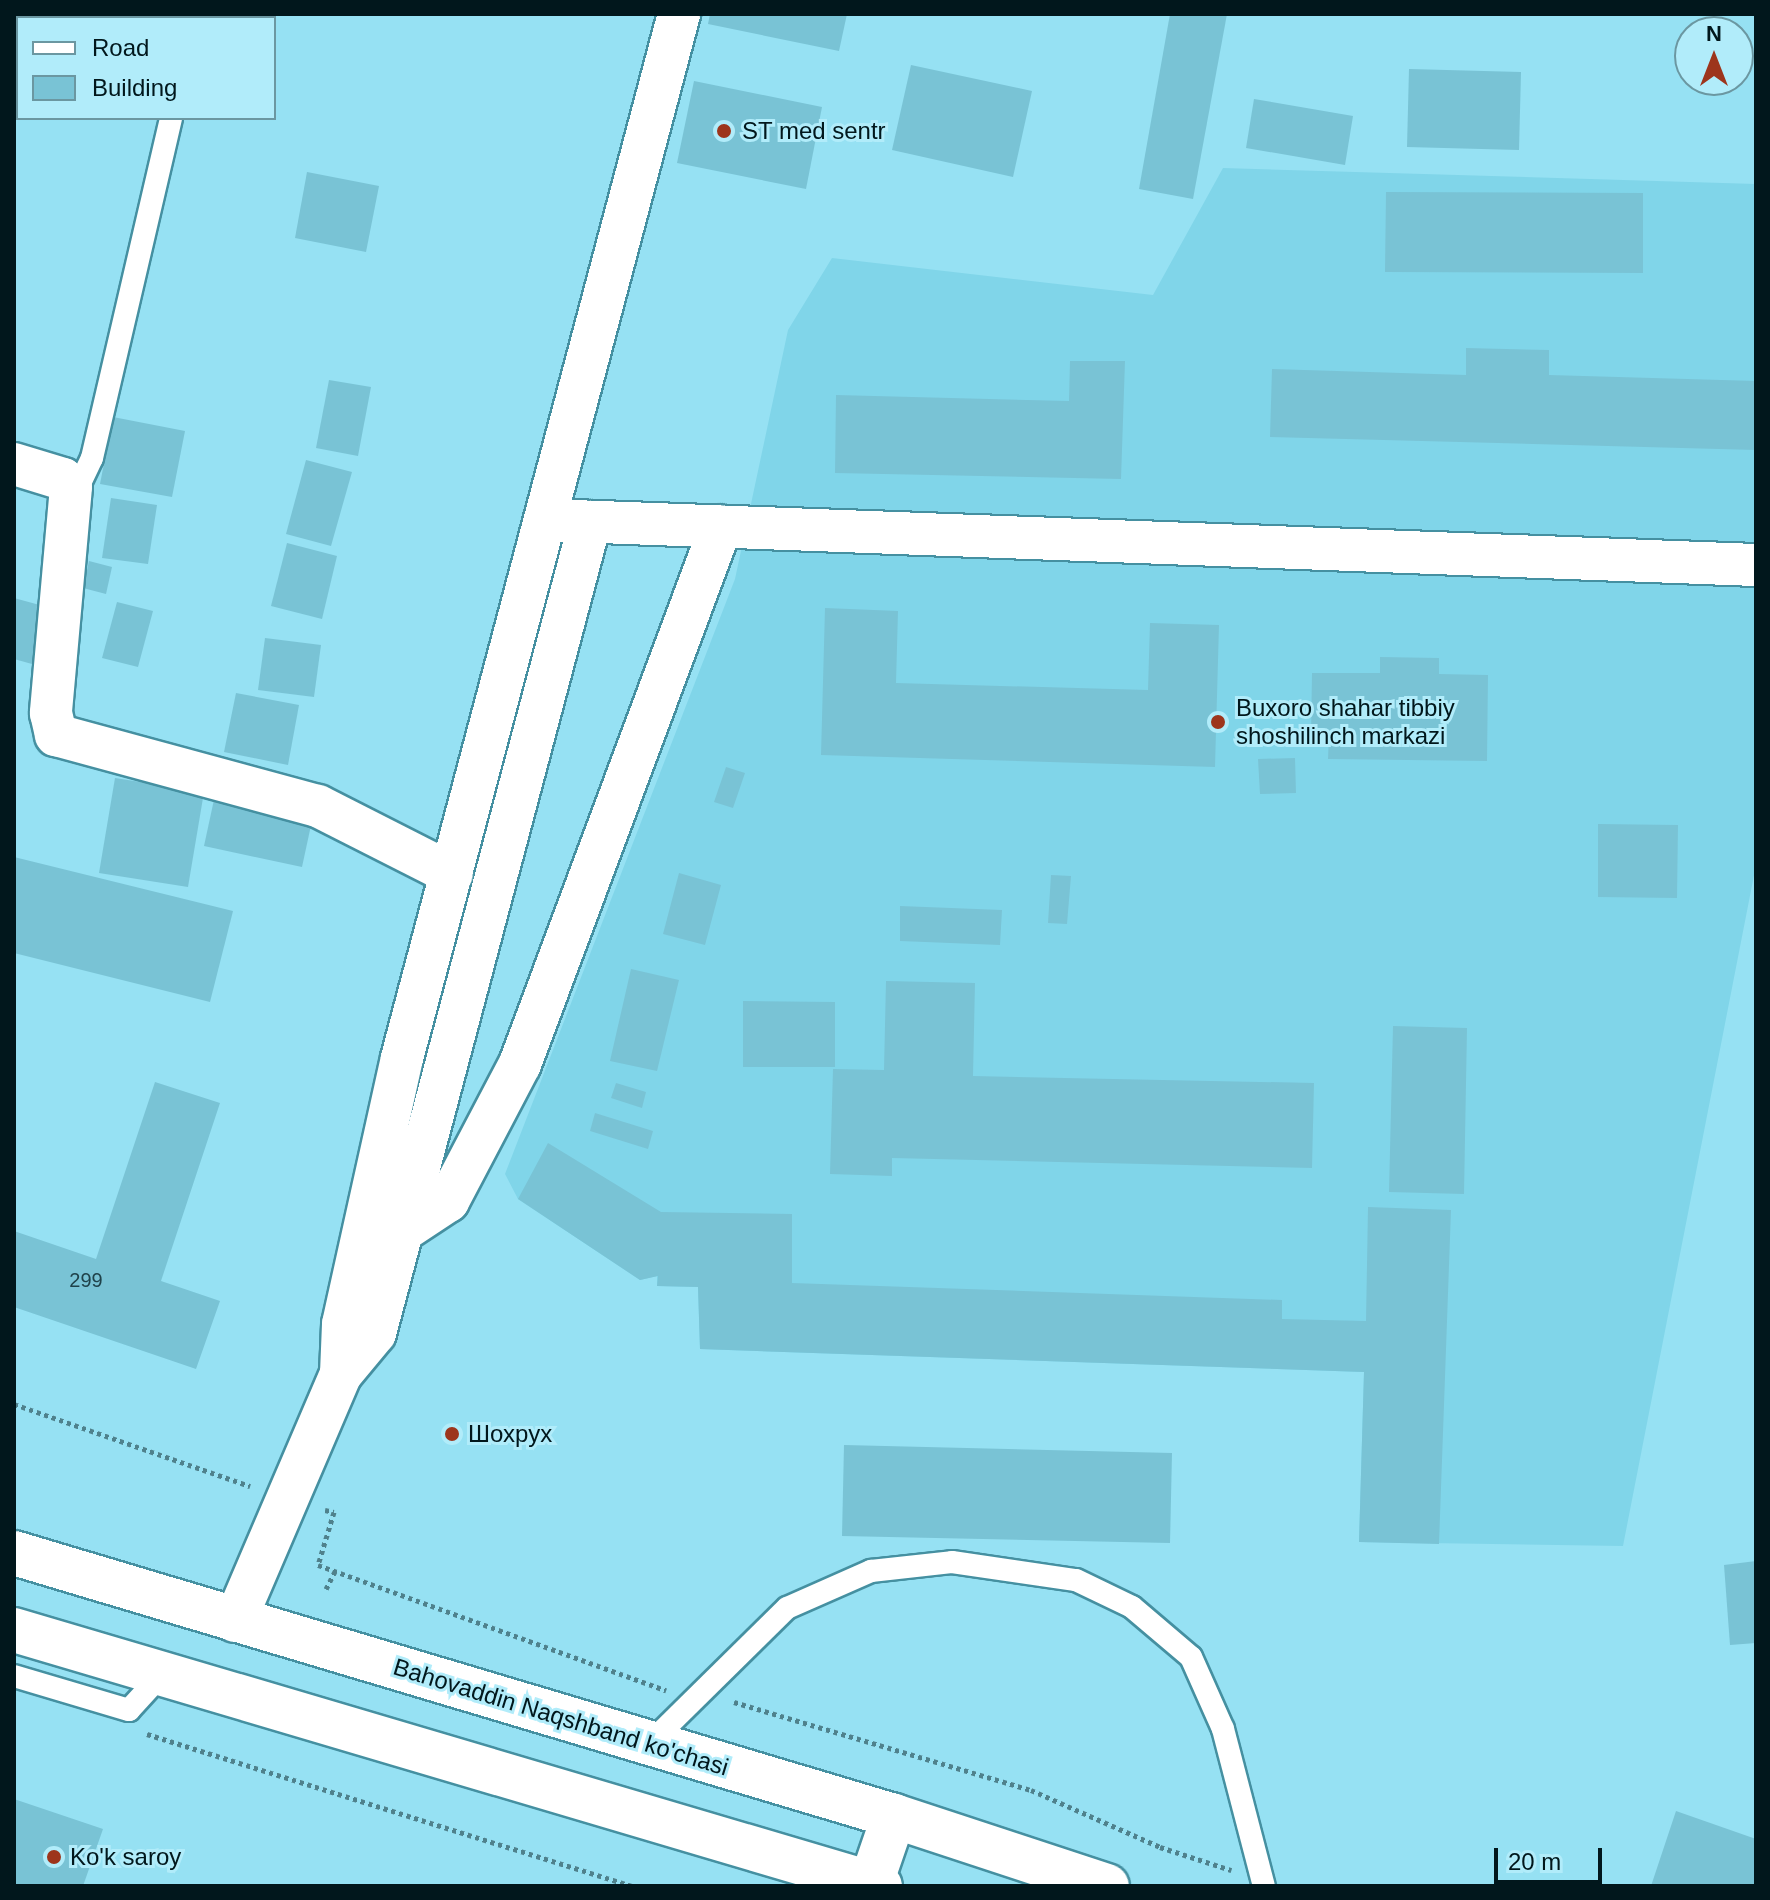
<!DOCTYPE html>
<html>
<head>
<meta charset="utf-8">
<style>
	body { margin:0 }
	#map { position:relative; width:1770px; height:1900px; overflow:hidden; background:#96e1f3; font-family:Helvetica,sans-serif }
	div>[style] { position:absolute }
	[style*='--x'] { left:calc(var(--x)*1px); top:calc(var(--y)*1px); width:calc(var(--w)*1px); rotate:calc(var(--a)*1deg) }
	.built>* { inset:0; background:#80d5e9 }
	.building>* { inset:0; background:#79c3d5 }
	.path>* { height:5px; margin-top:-2.5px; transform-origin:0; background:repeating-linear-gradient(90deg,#4f818c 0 4px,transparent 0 8px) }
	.roads { filter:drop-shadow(2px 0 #4590a1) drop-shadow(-2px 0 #4590a1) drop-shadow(0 2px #4590a1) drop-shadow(0 -2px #4590a1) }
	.lane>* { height:22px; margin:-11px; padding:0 11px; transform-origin:11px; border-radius:11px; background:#fff }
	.street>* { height:42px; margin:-21px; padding:0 21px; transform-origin:21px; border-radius:21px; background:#fff }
	.secondary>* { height:44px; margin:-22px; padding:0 22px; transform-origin:22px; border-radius:22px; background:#fff }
	.dots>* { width:22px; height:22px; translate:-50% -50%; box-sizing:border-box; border:4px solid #b1ecfa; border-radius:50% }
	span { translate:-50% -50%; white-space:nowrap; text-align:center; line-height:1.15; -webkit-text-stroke:6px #b1ecfa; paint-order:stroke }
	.number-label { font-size:20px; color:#1f424a }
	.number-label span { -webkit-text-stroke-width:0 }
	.poi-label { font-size:24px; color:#01171c }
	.left { translate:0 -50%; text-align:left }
	.street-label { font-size:24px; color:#01171c }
	.frame { position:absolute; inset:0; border:16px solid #01171c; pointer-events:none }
	.legend { position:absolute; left:16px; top:16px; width:260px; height:104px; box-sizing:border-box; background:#b1ecfa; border:2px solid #6b97a1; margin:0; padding:10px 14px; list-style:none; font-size:24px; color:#01171c }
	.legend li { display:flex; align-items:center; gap:16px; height:40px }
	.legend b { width:40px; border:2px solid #6b97a1 }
	.north { position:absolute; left:1674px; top:16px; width:80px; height:80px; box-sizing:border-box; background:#b1ecfa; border:2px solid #6b97a1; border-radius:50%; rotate:0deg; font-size:22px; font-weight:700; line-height:32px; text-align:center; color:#01171c }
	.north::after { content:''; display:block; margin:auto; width:28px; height:36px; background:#9d351c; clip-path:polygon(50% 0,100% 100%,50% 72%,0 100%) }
	.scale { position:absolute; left:1494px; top:1848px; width:108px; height:36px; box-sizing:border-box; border:4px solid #01171c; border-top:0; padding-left:10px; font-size:24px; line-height:28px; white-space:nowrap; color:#01171c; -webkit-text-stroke:6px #b1ecfa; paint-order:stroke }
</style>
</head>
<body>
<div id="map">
	<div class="built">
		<div style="clip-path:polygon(1223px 168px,1756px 184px,1756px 865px,1623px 1546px,1359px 1542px,1364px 1372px,700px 1349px,698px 1287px,657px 1286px,657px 1276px,640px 1280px,518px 1199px,505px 1174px,735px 579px,788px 330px,832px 258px,1153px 295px)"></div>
	</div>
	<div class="building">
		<div style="clip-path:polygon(710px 14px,847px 14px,839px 51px,708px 24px)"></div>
		<div style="clip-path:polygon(1170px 14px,1227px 14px,1193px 199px,1139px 189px)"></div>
		<div style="clip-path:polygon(911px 65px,1032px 91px,1013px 177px,892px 150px)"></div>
		<div style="clip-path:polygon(1409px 69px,1521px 72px,1519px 150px,1407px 147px)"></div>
		<div style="clip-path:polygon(694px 81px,822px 107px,806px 189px,677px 163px)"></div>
		<div style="clip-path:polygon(1254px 99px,1353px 116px,1345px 165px,1246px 148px)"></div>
		<div style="clip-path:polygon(307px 172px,379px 186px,366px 252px,295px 238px)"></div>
		<div style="clip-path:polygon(1386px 192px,1643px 193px,1643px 273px,1385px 272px)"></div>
		<div style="clip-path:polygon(1466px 348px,1549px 350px,1549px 375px,1756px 381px,1756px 450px,1270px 437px,1272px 369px,1466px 375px)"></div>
		<div style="clip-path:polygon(1070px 361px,1125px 361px,1121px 479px,835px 473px,836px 395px,1069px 401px)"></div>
		<div style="clip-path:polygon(329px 380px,371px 387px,358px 456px,316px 448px)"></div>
		<div style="clip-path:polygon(113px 417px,185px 431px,172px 497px,100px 484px)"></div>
		<div style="clip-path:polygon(306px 460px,352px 472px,331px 546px,286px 534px)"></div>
		<div style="clip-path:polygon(111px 498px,157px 505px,148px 564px,102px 558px)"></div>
		<div style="clip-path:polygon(287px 543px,337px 556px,322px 619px,271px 606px)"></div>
		<div style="clip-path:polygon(89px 561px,112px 567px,106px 594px,83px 588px)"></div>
		<div style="clip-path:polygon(14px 598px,47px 607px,32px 664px,14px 659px)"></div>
		<div style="clip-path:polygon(117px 602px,153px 611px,138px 667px,102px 658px)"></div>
		<div style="clip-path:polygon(825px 608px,898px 611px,896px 683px,1148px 690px,1150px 623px,1219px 625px,1215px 767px,821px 755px)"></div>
		<div style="clip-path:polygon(265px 638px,321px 645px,314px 697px,258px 690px)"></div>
		<div style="clip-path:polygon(1380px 657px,1439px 658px,1439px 674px,1488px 675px,1487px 761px,1328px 759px,1329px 735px,1311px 735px,1312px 673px,1380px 673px)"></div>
		<div style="clip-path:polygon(236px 693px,299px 705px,288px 765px,224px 752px)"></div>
		<div style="clip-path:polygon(1295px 758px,1296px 793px,1260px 794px,1258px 759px)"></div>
		<div style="clip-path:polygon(726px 767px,745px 773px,733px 808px,714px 802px)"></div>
		<div style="clip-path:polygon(115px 778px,204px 792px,188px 887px,99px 873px)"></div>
		<div style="clip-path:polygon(215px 795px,313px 816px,302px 867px,204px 846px)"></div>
		<div style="clip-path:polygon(1598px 824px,1678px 825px,1677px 898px,1598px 897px)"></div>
		<div style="clip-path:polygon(14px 857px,233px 911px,210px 1002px,14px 953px)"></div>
		<div style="clip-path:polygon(679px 873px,721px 885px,705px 945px,663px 934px)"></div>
		<div style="clip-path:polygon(1051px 875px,1071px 876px,1067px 924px,1048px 923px)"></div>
		<div style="clip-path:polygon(900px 906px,1002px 910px,1000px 945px,900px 941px)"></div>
		<div style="clip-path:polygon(631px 969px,679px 980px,657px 1071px,610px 1061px)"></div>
		<div style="clip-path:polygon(886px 981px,975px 983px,973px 1076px,1314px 1083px,1312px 1168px,892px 1158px,892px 1176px,830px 1174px,833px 1069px,884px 1070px)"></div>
		<div style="clip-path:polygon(743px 1001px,835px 1002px,835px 1067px,743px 1067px)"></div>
		<div style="clip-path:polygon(1393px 1026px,1467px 1028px,1464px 1194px,1389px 1192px)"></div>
		<div style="clip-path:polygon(155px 1082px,220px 1103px,161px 1281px,220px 1301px,196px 1369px,14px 1307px,14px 1231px,96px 1259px)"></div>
		<div style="clip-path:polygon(616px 1083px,646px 1092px,642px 1108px,611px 1098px)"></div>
		<div style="clip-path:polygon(595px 1113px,653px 1131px,648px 1149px,590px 1131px)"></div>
		<div style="clip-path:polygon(548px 1143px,661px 1212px,792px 1214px,792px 1283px,1282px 1300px,1282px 1319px,1366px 1321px,1368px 1207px,1451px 1210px,1439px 1544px,1359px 1542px,1364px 1372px,700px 1349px,698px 1287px,657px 1286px,658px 1276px,640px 1280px,518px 1199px)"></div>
		<div style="clip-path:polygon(844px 1445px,1172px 1453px,1170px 1543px,842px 1536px)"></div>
		<div style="clip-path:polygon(1756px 1561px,1756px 1643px,1730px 1645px,1724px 1565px)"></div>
		<div style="clip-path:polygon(14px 1799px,103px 1829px,83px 1886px,14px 1886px)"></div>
		<div style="clip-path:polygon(1676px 1811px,1756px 1839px,1756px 1886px,1651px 1886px)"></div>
	</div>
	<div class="path">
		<div style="--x:14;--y:1404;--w:250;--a:19.2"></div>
		<div style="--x:325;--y:1510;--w:9;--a:13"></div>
		<div style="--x:334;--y:1512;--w:55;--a:106.8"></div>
		<div style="--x:318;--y:1565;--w:370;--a:19.8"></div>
		<div style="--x:326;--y:1589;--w:20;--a:-63"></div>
		<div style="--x:734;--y:1702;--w:310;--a:16.5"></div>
		<div style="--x:1031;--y:1790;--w:141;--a:23.8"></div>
		<div style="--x:1160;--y:1847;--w:75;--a:17.9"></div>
		<div style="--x:147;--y:1734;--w:508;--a:17.4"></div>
	</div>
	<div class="roads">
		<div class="lane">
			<div style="--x:73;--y:498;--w:44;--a:-64.6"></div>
			<div style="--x:92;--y:458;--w:349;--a:-76.9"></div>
			<div style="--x:14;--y:1676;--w:120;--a:16.5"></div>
			<div style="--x:129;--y:1710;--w:49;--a:-47.5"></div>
			<div style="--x:650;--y:1743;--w:192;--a:-44.6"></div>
			<div style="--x:787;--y:1608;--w:92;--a:-23.8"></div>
			<div style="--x:871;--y:1571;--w:81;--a:-6.3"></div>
			<div style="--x:952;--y:1562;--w:125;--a:8.3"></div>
			<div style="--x:1076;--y:1580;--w:62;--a:25.7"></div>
			<div style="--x:1132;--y:1607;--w:77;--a:40.3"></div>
			<div style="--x:1191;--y:1657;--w:79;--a:66"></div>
			<div style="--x:1223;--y:1729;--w:162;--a:75.4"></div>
		</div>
		<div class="street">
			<div style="--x:14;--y:464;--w:51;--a:17"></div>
			<div style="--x:63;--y:479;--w:11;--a:45"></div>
			<div style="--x:71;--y:487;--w:227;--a:95.1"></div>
			<div style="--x:51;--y:713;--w:23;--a:77"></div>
			<div style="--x:56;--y:735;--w:271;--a:15.2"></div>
			<div style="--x:318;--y:806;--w:150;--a:26.9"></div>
			<div style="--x:546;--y:520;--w:1211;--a:2.13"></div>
			<div style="--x:404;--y:1230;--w:53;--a:-33.4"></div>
			<div style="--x:448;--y:1201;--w:155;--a:-62.3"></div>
			<div style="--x:520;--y:1064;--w:574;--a:-69.51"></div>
			<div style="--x:341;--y:1374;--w:50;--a:-87.7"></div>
			<div style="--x:343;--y:1324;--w:272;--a:-77.5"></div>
			<div style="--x:402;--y:1058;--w:1080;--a:-75.14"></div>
			<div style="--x:235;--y:1621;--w:269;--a:-66.8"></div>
			<div style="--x:341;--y:1374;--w:53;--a:-50.3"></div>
			<div style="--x:375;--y:1333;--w:839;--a:-75.15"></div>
		</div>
		<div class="secondary">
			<div style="--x:14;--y:1553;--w:918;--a:16.64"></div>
			<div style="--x:894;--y:1816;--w:224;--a:18.2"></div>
			<div style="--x:14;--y:1630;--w:903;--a:16.47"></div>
			<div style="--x:871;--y:1883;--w:71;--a:-71.1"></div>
		</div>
	</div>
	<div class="dots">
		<div style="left:724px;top:131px;background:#9d351c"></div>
		<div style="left:1218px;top:722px;background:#9d351c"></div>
		<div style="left:452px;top:1434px;background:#9d351c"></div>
		<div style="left:54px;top:1857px;background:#9d351c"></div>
	</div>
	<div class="number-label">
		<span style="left:86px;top:1280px">299</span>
	</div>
	<div class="poi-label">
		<span class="left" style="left:742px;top:131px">ST med sentr</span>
		<span class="left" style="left:1236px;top:722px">Buxoro shahar tibbiy<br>shoshilinch markazi</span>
		<span class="left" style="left:468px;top:1434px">Шохрух</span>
		<span class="left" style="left:70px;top:1857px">Ko'k saroy</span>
	</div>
	<div class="street-label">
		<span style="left:561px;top:1717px;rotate:17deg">Bahovaddin Naqshband ko'chasi</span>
	</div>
	<div class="frame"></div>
	<ul class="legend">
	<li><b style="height:10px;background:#fff"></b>Road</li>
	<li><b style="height:22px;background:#79c3d5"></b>Building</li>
	</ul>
	<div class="north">N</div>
	<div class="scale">20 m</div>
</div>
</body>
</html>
